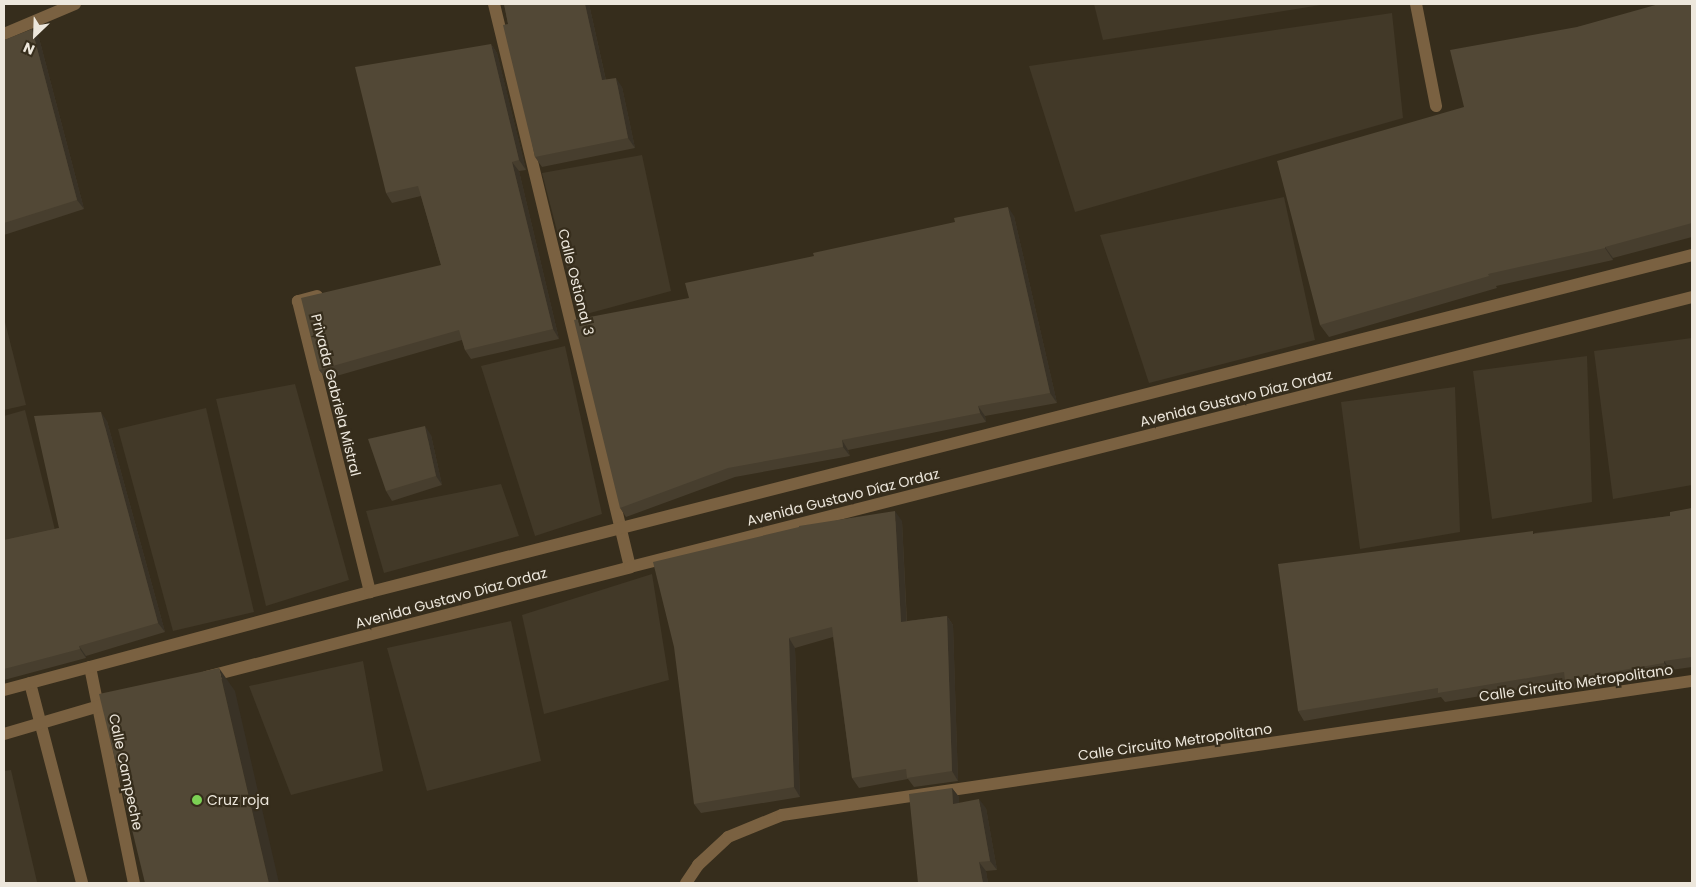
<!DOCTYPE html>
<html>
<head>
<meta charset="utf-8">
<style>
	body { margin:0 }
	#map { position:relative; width:1696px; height:887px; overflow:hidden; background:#362d1c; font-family:Poppins,sans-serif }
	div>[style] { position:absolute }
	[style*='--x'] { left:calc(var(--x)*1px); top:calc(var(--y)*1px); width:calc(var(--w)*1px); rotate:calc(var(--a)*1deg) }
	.commercial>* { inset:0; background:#423928 }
	.minor>* { height:12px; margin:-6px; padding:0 6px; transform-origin:6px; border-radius:6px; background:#7a6141 }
	.wall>* { inset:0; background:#473e2e }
	.shaded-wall>* { inset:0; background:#393226 }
	.building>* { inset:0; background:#524836 }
	.dots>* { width:14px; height:14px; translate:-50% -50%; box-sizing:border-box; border:2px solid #362d1c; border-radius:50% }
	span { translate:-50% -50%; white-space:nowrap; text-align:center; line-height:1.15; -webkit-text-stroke:4.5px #362d1c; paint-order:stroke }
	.street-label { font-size:14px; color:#ede7dc }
	.poi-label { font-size:14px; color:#ede7dc }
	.left { translate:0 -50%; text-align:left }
	.frame { position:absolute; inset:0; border:5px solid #ede7dc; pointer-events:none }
	.north { position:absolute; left:10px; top:10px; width:50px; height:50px; -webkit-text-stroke:4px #362d1c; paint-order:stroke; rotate:204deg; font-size:14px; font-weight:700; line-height:20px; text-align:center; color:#ede7dc }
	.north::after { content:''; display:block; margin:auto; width:18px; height:22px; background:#ede7dc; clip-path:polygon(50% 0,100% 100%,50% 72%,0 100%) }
</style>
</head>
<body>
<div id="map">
	<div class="commercial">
		<div style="clip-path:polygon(1094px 4px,1327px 4px,1103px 40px)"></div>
		<div style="clip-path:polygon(1392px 13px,1403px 118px,1075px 212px,1029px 66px)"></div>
		<div style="clip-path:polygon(642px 155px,671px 291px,579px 316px,542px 173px)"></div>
		<div style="clip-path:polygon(1284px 197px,1315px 340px,1149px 383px,1100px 235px)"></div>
		<div style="clip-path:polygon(4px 318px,26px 405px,4px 410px)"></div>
		<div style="clip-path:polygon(1692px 338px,1692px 485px,1613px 499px,1594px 351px)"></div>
		<div style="clip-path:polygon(565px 346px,602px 514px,535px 536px,481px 366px)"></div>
		<div style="clip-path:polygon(1587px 356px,1592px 502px,1492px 519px,1473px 371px)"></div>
		<div style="clip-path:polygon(295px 384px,349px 580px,266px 606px,216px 399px)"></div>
		<div style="clip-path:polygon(1455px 387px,1460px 532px,1360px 549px,1341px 402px)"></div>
		<div style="clip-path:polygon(206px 408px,254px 612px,173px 631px,118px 429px)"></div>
		<div style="clip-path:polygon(25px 410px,56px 534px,4px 545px,4px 416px)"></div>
		<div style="clip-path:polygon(501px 484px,519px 536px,384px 573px,366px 511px)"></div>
		<div style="clip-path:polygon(652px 574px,669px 680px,544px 714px,522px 615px)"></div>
		<div style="clip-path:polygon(511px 621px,541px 761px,427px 791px,387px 648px)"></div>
		<div style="clip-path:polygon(363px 661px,383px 771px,291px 795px,249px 686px)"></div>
		<div style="clip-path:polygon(11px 770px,37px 882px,30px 883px,4px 883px,4px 771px)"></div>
	</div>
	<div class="minor">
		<div style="--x:494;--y:4;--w:579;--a:76.42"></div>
		<div style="--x:1416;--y:4;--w:104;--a:78.9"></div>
		<div style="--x:4;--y:34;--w:77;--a:-22.9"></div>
		<div style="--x:317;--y:296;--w:20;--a:165"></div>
		<div style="--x:298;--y:301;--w:300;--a:76.1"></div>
		<div style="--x:90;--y:667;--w:220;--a:78.5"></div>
		<div style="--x:206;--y:677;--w:438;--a:-14.5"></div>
		<div style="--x:630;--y:567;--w:1096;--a:-14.26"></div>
		<div style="--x:30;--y:683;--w:207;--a:75.4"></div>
		<div style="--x:4;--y:690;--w:379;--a:-15"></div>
		<div style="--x:370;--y:592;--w:1364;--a:-14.3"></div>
		<div style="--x:4;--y:734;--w:117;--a:-16.4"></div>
		<div style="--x:686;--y:883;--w:22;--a:-56"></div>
		<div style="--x:698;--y:865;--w:41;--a:-43"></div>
		<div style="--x:728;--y:837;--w:58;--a:-22.2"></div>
		<div style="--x:782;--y:815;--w:920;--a:-8.38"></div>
	</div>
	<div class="wall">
		<div style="clip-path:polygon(504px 4px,589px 4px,606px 80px,622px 87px,635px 148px,542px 167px,535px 157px)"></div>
		<div style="clip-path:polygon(1692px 4px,1692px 237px,1613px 258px,1613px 260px,1496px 286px,1497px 288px,1329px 337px,1320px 325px,1464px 107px,1577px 27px)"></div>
		<div style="clip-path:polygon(39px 38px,84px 209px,4px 235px,4px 40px)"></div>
		<div style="clip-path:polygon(491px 44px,497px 53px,526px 170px,519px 171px,559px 339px,471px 359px,465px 350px,462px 340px,326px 379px,319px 370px,441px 265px,421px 196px,392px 203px,386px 193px)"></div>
		<div style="clip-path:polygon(1014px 216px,1057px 403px,985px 416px,986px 422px,848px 450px,850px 456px,735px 477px,626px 517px,620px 508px,689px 298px)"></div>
		<div style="clip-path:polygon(107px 421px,165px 632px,86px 656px,86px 658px,4px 680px,4px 540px,59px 528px)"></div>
		<div style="clip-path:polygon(431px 435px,442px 485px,392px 501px,386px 491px)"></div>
		<div style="clip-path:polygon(1692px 508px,1692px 667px,1671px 670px,1671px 672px,1571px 689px,1566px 682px,1445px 702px,1441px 697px,1304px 721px,1298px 711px,1535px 533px,1670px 516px)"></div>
		<div style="clip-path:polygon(902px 521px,907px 621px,947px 616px,953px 625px,958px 781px,914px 787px,908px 779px,859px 788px,852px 778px,833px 637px,795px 648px,800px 797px,701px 813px,694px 804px,799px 527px)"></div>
		<div style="clip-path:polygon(952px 788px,959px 797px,959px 803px,986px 808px,997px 870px,986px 871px,988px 883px,918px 883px)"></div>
	</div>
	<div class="shaded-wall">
		<div style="clip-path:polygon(585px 4px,589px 4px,608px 90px,602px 80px)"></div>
		<div style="clip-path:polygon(32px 29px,39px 38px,84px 209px,77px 200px)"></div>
		<div style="clip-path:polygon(491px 44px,497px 53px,526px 170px,519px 160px)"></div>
		<div style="clip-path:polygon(616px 78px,622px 87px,635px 148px,628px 138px)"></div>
		<div style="clip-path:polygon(512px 162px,519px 171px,559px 339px,553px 329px)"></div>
		<div style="clip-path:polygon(1008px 207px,1014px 216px,1057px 403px,1050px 393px)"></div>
		<div style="clip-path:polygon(1605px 247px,1613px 258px,1613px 260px,1605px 248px)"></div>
		<div style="clip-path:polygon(978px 406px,985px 416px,986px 422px,980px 413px)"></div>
		<div style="clip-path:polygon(101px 412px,107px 421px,165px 632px,158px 623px)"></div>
		<div style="clip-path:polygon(425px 426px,431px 435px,442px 485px,436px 476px)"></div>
		<div style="clip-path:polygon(842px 440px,848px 450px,850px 456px,843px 447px)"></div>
		<div style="clip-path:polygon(895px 511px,902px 521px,907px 631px,901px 622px)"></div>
		<div style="clip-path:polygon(947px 616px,953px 625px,958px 781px,952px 771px)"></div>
		<div style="clip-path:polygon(789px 638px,795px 648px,800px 797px,794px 787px)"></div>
		<div style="clip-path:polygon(79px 646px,86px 656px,86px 658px,80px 649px)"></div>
		<div style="clip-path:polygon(1664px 661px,1671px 670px,1671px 672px,1664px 663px)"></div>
		<div style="clip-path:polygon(219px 668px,235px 691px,279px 883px,269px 883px)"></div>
		<div style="clip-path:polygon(952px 788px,959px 797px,959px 813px,953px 804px)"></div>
		<div style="clip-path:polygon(979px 799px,986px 808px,997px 870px,990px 861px)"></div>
		<div style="clip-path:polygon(979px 862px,986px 871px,988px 883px,983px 883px)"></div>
	</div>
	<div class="building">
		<div style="clip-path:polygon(504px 4px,585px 4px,602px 80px,616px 78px,628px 138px,535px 157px,503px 25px,508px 24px)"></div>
		<div style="clip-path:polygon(1659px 4px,1692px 4px,1692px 223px,1605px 247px,1605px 248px,1488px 274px,1489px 276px,1320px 325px,1277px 161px,1464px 107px,1450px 50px,1577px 27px)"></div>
		<div style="clip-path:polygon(32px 29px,77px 200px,4px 223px,4px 40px)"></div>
		<div style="clip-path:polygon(491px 44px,519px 160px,512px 162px,553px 329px,465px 350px,459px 330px,319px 370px,301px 298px,441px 265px,418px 186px,386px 193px,355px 67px)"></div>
		<div style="clip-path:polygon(1008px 207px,1050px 393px,978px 406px,980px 413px,842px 440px,843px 447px,728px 468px,620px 508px,574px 320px,689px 298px,685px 283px,814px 256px,813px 253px,955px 222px,954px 218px)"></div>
		<div style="clip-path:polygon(101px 412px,158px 623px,79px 646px,80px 649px,4px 669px,4px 540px,59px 528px,34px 416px)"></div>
		<div style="clip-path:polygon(425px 426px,436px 476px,386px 491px,368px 439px)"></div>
		<div style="clip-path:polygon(1692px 508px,1692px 657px,1664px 661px,1664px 663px,1565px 680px,1564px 672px,1438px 693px,1438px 688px,1298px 711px,1278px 564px,1533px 531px,1533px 534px,1670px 516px,1670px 512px)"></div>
		<div style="clip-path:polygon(895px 511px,901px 622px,947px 616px,952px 771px,907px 778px,906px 769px,852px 778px,832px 627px,789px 638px,794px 787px,694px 804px,674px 647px,653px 562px,799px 527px,799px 526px)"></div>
		<div style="clip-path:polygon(219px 668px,269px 883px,145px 883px,99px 694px)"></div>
		<div style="clip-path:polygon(952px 788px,953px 804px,979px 799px,990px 861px,979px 862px,983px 883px,918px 883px,909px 794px)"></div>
	</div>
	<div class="dots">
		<div style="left:197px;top:800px;background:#7cd154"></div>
	</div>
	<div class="street-label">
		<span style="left:576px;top:282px;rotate:76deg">Calle Ostional 3</span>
		<span style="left:336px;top:395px;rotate:76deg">Privada Gabriela Mistral</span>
		<span style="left:1236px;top:398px;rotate:-14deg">Avenida Gustavo Díaz Ordaz</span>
		<span style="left:843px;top:497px;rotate:-14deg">Avenida Gustavo Díaz Ordaz</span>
		<span style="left:451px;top:598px;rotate:-15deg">Avenida Gustavo Díaz Ordaz</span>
		<span style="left:1576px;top:683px;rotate:-8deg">Calle Circuito Metropolitano</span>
		<span style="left:1175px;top:742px;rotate:-8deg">Calle Circuito Metropolitano</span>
		<span style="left:126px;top:772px;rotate:78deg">Calle Campeche</span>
	</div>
	<div class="poi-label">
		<span class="left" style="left:207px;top:800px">Cruz roja</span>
	</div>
	<div class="frame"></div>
	<div class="north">N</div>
</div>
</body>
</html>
